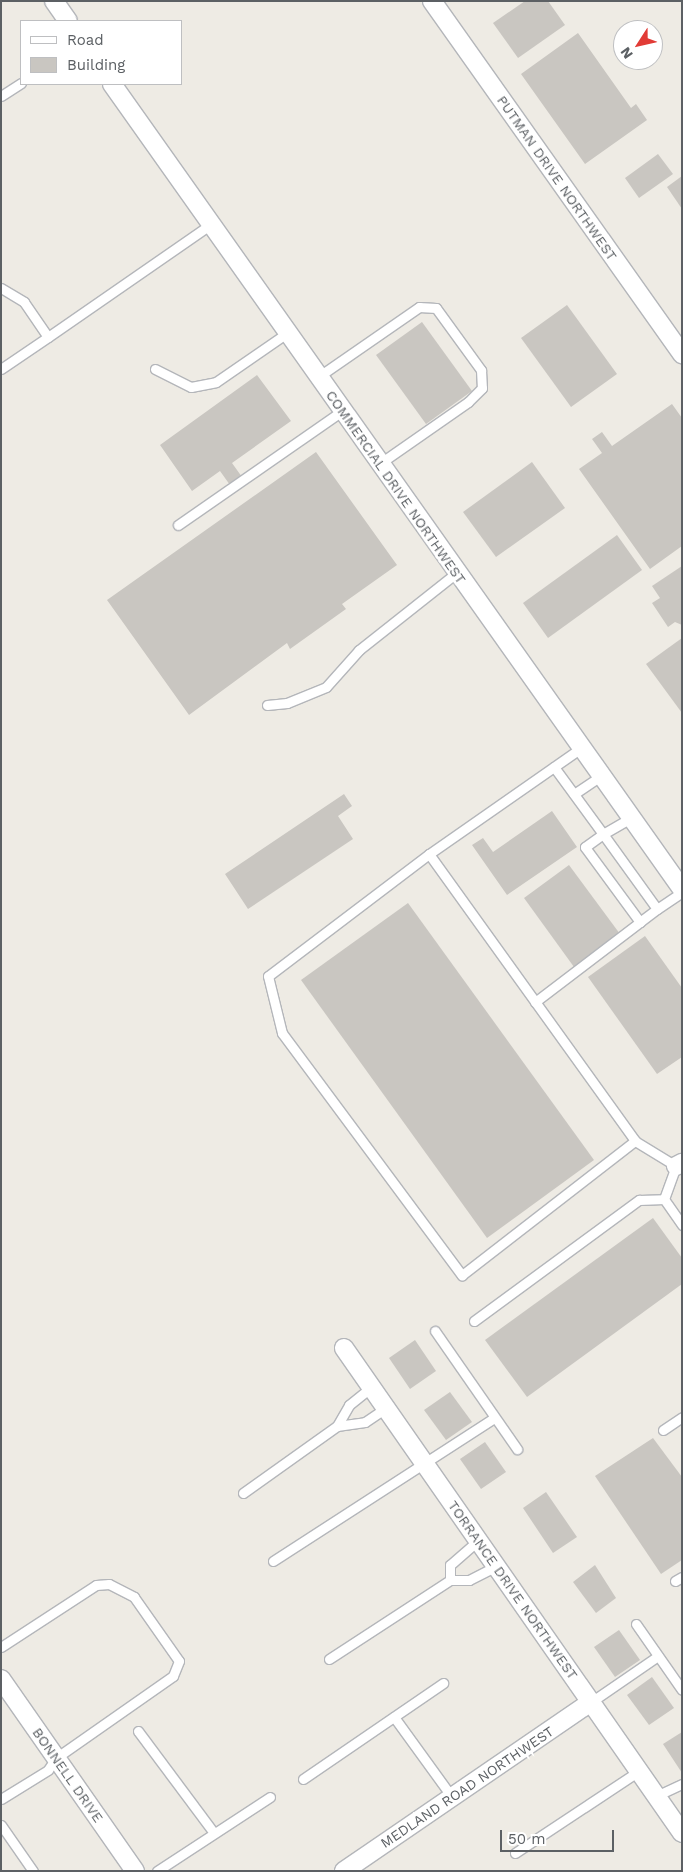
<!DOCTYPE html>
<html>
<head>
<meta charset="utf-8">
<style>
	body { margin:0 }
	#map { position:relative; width:683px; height:1872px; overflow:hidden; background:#eeebe4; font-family:"Work Sans",sans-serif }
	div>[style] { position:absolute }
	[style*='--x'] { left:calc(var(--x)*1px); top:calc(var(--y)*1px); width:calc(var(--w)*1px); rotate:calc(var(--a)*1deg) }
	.building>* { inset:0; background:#c9c6c1 }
	.roads { filter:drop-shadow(1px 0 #b4b6ba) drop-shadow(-1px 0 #b4b6ba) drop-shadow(0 1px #b4b6ba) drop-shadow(0 -1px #b4b6ba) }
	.lane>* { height:9px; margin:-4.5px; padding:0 4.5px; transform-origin:4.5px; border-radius:4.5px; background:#fff }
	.street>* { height:18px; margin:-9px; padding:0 9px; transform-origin:9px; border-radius:9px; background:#fff }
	span { translate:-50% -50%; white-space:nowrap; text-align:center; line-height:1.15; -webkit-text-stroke:4.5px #fff; paint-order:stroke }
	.street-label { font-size:14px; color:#5c6064 }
	.frame { position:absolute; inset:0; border:2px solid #5c6064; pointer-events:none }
	.legend { position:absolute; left:20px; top:20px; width:162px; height:65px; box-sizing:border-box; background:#fff; border:1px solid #bebfc1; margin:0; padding:6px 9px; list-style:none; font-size:15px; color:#5c6064 }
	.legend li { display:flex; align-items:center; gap:10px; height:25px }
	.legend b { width:25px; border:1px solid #bebfc1 }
	.north { position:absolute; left:613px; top:20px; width:50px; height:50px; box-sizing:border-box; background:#fff; border:1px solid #bebfc1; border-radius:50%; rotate:235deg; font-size:14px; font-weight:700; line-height:20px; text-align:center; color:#5c6064 }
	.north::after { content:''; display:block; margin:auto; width:18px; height:22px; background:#e13b36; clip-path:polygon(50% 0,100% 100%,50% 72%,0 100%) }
	.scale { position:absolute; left:500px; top:1830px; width:114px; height:22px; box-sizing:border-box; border:2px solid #5c6064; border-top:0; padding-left:6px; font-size:15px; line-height:18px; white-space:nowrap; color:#5c6064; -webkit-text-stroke:4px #fff; paint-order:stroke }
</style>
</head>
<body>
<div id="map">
	<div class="building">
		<div style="clip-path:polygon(525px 1px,548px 1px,565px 25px,518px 58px,493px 23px)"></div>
		<div style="clip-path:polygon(578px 33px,631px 108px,636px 104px,647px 120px,585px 164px,521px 74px)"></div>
		<div style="clip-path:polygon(658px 154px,673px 174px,639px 198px,625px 178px)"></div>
		<div style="clip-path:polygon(682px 176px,682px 209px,667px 187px)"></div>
		<div style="clip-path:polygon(567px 305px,617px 374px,571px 407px,521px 338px)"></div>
		<div style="clip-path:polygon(422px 322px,472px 391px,426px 424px,376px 355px)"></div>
		<div style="clip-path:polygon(257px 375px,291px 421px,232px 463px,242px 477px,230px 485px,220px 471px,192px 491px,160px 445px)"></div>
		<div style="clip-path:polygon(672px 404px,682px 418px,682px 546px,650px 569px,579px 469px,602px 453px,592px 439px,602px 432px,612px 446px)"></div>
		<div style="clip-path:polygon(316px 452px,397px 565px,342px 604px,346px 609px,290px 649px,287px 643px,189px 715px,107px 600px)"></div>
		<div style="clip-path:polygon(532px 462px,565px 508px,496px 557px,463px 512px)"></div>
		<div style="clip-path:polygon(617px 535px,642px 570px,548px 638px,523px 603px)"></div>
		<div style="clip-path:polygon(682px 566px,682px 625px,675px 622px,668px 627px,652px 603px,660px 598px,652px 586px)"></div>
		<div style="clip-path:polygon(682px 638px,682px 713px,646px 664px)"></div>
		<div style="clip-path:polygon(344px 794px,352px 806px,338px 816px,353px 839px,248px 909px,225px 874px)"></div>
		<div style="clip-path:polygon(552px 811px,577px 847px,507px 895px,472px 845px,483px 838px,493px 852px)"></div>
		<div style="clip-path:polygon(569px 865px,620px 934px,574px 967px,524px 898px)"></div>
		<div style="clip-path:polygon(408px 903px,594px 1160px,487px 1238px,301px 980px)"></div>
		<div style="clip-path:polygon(645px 936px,682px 988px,682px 1057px,657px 1074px,588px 977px)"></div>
		<div style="clip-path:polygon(653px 1218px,682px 1258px,682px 1284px,527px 1397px,485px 1340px)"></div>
		<div style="clip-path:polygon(415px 1340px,436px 1371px,410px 1389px,389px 1358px)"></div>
		<div style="clip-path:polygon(450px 1392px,472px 1422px,446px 1440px,424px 1410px)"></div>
		<div style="clip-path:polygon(653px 1438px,682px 1477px,682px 1560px,661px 1574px,595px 1476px)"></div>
		<div style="clip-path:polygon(485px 1442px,506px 1472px,481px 1489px,460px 1459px)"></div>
		<div style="clip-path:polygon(546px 1492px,577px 1537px,553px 1553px,523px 1508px)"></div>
		<div style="clip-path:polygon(595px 1565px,616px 1598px,596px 1613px,573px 1582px)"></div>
		<div style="clip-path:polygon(619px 1630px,640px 1660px,615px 1677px,594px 1647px)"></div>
		<div style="clip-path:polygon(652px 1677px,674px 1708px,649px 1725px,627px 1695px)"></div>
		<div style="clip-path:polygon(682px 1732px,682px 1773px,663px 1744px)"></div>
	</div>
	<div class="roads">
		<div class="lane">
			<div style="--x:1;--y:96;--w:24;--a:-33"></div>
			<div style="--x:1;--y:288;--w:27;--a:31"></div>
			<div style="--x:24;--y:302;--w:42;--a:55.6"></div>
			<div style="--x:48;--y:337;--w:57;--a:145.8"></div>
			<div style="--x:48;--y:337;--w:198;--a:-34.7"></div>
			<div style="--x:155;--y:369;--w:40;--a:26.6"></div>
			<div style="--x:191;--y:387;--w:25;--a:-11"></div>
			<div style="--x:216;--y:382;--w:86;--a:-34.6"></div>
			<div style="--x:318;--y:377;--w:123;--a:-34.7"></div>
			<div style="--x:419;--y:307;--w:17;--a:3"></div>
			<div style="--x:436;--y:308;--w:77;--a:54"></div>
			<div style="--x:481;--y:370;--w:18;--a:87"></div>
			<div style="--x:482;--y:388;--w:20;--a:135"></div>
			<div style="--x:468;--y:402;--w:108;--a:145.1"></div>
			<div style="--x:178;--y:525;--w:200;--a:-34.8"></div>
			<div style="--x:267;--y:705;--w:20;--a:-6"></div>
			<div style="--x:287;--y:703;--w:42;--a:-22.3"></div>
			<div style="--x:326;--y:687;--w:50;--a:-48.3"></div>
			<div style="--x:359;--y:650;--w:124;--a:-38.4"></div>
			<div style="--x:581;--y:748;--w:185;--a:145.1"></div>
			<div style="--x:429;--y:854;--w:202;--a:142.8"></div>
			<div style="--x:268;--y:976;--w:59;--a:76.2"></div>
			<div style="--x:282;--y:1033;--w:302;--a:53.4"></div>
			<div style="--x:462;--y:1275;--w:219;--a:-37.8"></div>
			<div style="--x:554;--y:767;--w:83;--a:53.8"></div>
			<div style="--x:603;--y:834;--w:92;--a:54.2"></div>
			<div style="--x:657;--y:909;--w:21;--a:143"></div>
			<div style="--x:640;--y:922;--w:93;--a:-126.3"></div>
			<div style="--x:585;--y:847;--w:22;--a:-36"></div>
			<div style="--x:603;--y:834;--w:32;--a:-30"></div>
			<div style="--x:574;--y:794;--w:32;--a:-34"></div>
			<div style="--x:429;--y:854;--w:353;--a:54.3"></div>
			<div style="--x:635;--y:1141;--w:48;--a:31.4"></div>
			<div style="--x:676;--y:1166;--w:35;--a:110"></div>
			<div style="--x:664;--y:1199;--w:32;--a:55"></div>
			<div style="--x:657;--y:909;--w:30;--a:-34"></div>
			<div style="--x:535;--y:1002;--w:132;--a:-37.3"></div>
			<div style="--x:474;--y:1321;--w:205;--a:-36.3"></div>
			<div style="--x:639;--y:1200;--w:25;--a:-2"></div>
			<div style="--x:435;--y:1331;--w:144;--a:55.2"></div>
			<div style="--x:337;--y:1426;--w:24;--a:-60"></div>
			<div style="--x:349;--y:1405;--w:28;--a:-39"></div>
			<div style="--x:663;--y:1430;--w:23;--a:-34"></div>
			<div style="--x:243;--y:1493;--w:115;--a:-35.5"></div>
			<div style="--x:337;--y:1426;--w:28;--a:-8"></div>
			<div style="--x:365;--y:1422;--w:25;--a:-34"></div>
			<div style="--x:273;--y:1561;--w:263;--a:-32.9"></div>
			<div style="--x:450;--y:1580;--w:15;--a:-90"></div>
			<div style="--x:450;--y:1565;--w:37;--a:-41"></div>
			<div style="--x:675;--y:1581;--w:8;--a:-30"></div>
			<div style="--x:636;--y:1624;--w:80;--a:55.1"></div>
			<div style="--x:1;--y:1647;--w:113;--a:-33.1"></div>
			<div style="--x:96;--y:1585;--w:13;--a:-4"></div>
			<div style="--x:109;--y:1584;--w:28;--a:27"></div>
			<div style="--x:134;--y:1597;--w:78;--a:54.9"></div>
			<div style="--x:179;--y:1661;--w:16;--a:112"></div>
			<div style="--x:173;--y:1676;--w:143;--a:145"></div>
			<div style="--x:56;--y:1758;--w:14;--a:124"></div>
			<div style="--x:48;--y:1770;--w:55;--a:148.3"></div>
			<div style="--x:329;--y:1659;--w:145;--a:-33.1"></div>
			<div style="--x:450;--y:1580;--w:19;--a:0"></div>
			<div style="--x:469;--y:1580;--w:30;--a:-27"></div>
			<div style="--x:591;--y:1702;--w:81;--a:-34.5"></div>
			<div style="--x:394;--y:1717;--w:99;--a:54.1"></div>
			<div style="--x:138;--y:1731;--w:127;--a:53.3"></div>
			<div style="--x:303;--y:1779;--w:170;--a:-34.4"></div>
			<div style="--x:656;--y:1796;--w:29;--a:-25"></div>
			<div style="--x:1;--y:1825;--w:56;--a:55.2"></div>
			<div style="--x:515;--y:1853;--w:149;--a:-33.5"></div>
			<div style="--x:157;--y:1871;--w:135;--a:-33.2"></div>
		</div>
		<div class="street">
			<div style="--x:54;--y:1;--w:24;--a:55"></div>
			<div style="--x:432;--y:1;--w:433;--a:54.7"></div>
			<div style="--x:112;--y:84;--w:986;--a:54.7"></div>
			<div style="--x:676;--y:1166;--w:7;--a:-27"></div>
			<div style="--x:344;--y:1348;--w:591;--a:55.13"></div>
			<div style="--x:1;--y:1679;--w:234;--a:55.1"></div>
			<div style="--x:344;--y:1871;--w:299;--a:-34.4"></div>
		</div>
	</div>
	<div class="street-label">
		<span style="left:557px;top:178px;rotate:55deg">PUTMAN DRIVE NORTHWEST</span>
		<span style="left:396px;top:487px;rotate:55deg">COMMERCIAL DRIVE NORTHWEST</span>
		<span style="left:513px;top:1590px;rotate:55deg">TORRANCE DRIVE NORTHWEST</span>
		<span style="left:68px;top:1775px;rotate:55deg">BONNELL DRIVE</span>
		<span style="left:467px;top:1787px;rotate:-34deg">MEDLAND ROAD NORTHWEST</span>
	</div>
	<div class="frame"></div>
	<ul class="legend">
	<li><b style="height:6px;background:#fff"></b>Road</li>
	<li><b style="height:14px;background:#c9c6c1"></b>Building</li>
	</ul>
	<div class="north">N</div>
	<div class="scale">50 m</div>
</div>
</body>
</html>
